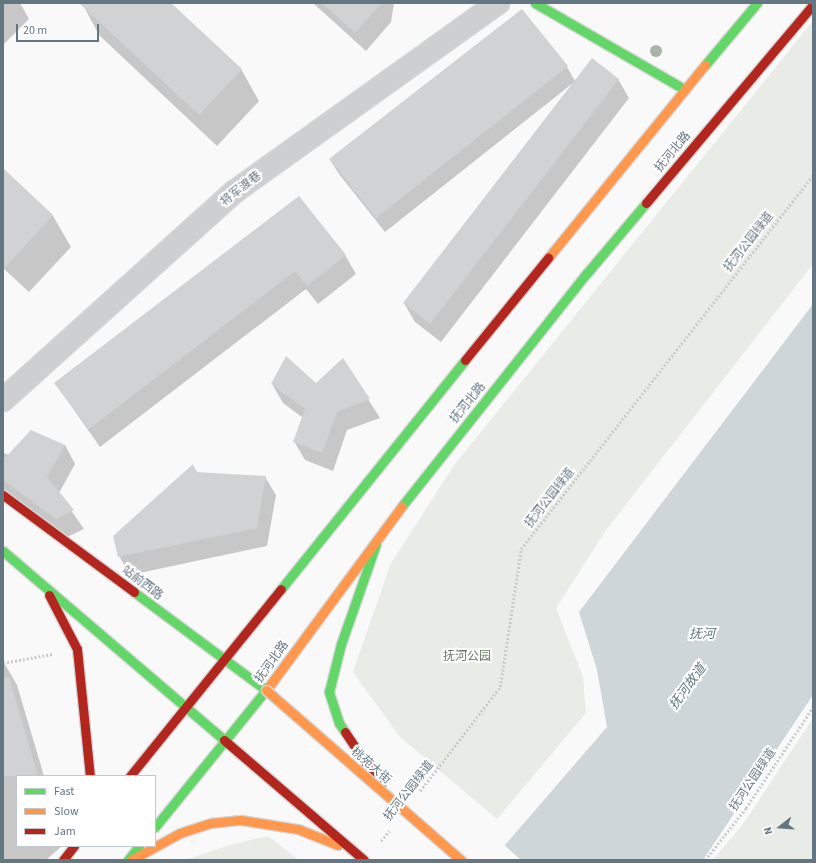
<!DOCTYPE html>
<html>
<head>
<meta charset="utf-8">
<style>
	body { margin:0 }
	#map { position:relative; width:816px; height:863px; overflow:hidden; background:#f9f9f9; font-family:"Source Sans 3","Noto Sans SC",sans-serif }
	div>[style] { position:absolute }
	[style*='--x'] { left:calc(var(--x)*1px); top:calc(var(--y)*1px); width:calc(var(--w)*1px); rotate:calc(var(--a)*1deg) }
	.green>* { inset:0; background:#e8ebe6 }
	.water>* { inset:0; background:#ced6d9 }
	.pier>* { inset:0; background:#f9f9f9 }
	.shadow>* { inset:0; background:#0003 }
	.building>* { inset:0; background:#d0d2d3 }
	.path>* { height:2.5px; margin-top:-1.25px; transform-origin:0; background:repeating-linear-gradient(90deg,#cbcccd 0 2px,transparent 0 4px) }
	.roads { filter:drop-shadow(1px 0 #d5d6d7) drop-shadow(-1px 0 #d5d6d7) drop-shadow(0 1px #d5d6d7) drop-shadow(0 -1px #d5d6d7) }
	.street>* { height:22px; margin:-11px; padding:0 11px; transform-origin:11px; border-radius:11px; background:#cecfd0 }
	.fast>* { height:9px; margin:-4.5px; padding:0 4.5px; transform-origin:4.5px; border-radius:4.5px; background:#63d668 }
	.slow>* { height:9px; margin:-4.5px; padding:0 4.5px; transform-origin:4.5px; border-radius:4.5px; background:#ff974d }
	.jam>* { height:9px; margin:-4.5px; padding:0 4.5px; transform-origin:4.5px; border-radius:4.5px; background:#b3261e }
	.bridges { filter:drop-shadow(1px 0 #d5d6d7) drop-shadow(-1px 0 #d5d6d7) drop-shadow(0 1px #d5d6d7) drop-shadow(0 -1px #d5d6d7) }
	.slow-bridge>* { height:9px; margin:-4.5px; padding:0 4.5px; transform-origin:4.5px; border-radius:4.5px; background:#ff974d }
	.trees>* { width:12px; height:12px; margin:-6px; border-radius:50%; background:#a9b3a7 }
	span { translate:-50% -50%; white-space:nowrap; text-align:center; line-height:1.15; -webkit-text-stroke:4px #fff; paint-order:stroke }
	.street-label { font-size:12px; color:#657683 }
	.park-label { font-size:12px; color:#687a64 }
	.water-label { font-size:13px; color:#60757c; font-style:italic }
	.frame { position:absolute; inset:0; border:4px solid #657683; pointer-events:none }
	.legend { position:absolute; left:16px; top:775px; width:140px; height:72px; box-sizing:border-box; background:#fff; border:1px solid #c1c8cd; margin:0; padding:5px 7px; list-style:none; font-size:12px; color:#657683 }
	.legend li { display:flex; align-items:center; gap:8px; height:20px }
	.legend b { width:20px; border:1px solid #c1c8cd }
	.north { position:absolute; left:760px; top:807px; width:40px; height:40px; -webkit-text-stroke:3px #fff; paint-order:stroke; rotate:253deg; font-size:11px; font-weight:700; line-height:16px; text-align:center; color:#657683 }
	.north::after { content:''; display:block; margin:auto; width:14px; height:18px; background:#657683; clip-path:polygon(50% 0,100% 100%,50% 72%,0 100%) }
	.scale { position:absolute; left:16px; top:24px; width:83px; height:18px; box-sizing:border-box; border:2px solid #657683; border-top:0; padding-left:5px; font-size:12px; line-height:14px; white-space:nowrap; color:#657683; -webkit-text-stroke:3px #fff; paint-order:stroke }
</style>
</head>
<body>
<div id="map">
	<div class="green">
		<div style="clip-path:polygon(813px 21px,813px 264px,606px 530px,556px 608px,583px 677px,586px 713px,497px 819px,400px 737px,353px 672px,391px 563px,455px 464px)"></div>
		<div style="clip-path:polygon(813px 718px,813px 860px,713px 860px,744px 823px)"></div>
		<div style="clip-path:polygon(268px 836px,299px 860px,185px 860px,230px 845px)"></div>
	</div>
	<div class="water">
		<div style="clip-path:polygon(813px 304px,813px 695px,703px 860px,492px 860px,607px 727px,597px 670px,579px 612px)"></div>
	</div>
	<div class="pier">
		<div style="clip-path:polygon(503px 844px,521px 860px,490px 860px)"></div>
	</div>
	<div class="shadow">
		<div style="clip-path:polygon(3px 3px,20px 3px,29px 19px,3px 45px)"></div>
		<div style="clip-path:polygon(82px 3px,170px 3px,241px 69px,259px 101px,217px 146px,99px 35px)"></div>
		<div style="clip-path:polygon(313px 3px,394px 3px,391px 22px,366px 51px)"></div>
		<div style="clip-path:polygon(567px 67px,575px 81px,618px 79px,629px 98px,441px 342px,415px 322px,404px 303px,573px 83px,385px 232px,339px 174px,330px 160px)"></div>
		<div style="clip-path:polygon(3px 170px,53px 216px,71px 247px,29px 292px,3px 268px)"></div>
		<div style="clip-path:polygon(299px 197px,345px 255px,356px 274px,318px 304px,306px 289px,100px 447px,55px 383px)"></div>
		<div style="clip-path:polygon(343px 360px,380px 418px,347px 430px,333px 471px,305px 460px,294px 441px,303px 418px,283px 403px,272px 384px,316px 384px)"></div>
		<div style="clip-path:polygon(65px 445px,75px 464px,59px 493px,84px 529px,67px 537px,3px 489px,3px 453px,9px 455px)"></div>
		<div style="clip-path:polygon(193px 466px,198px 473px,265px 477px,276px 495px,267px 546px,130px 575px,119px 556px)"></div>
		<div style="clip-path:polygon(3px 661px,17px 685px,44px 776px,17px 776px,17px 846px,62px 846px,46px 860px,3px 860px)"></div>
	</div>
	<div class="building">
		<div style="clip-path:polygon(79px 3px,171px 3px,242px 69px,199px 115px)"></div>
		<div style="clip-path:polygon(322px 3px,382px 3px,355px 33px)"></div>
		<div style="clip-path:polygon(522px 9px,568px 66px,376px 218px,329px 159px)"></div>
		<div style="clip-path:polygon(592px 58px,619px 79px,430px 324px,403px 303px)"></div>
		<div style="clip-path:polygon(3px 168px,53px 215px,3px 270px)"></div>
		<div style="clip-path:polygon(299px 196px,346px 255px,307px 286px,295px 271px,89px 429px,54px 383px)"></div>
		<div style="clip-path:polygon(286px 356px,316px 383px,343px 358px,370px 399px,337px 412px,322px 453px,293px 442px,305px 409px,271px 384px)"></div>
		<div style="clip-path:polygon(31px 430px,65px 445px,47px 477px,74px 510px,56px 519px,3px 480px,3px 460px)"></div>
		<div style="clip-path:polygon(193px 464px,196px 472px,266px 476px,257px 528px,118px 557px,113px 536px)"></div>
		<div style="clip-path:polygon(9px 677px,38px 776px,3px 776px,3px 678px)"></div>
	</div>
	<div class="path">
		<div style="--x:3;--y:663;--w:50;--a:-10.4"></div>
		<div style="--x:420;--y:791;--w:131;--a:-52.4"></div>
		<div style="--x:500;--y:687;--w:140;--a:-81.3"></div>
		<div style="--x:521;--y:549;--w:474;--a:-52"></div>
		<div style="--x:381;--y:841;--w:13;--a:-51"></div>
		<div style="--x:705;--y:860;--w:66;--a:-51.7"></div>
		<div style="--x:746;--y:808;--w:121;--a:-56.4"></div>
	</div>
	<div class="roads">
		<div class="street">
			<div style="--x:3;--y:400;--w:311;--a:-42"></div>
			<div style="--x:234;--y:192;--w:325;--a:-35.6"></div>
		</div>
		<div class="fast">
			<div style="--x:535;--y:3;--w:172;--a:30"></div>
			<div style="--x:705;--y:65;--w:81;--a:-50"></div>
			<div style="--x:402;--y:506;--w:298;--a:-51.6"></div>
			<div style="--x:587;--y:273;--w:92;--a:-49.9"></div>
			<div style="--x:3;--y:551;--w:291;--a:40.5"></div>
			<div style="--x:281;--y:589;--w:294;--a:-51.2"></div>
			<div style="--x:134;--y:592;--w:164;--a:36.6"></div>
			<div style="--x:345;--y:732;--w:11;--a:-124"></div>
			<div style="--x:339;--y:723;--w:33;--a:-108"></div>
			<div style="--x:329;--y:692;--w:49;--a:-76"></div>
			<div style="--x:341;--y:644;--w:106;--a:-70.7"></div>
			<div style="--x:155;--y:827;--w:183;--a:-51"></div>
			<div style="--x:128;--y:860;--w:18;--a:-52"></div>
		</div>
		<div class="slow">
			<div style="--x:548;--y:258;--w:249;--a:-50.9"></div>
			<div style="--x:270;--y:685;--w:222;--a:-53.6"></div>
			<div style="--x:131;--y:860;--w:56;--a:-28.9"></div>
			<div style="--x:180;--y:833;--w:33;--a:-18"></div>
			<div style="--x:211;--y:823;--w:30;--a:-6"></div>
			<div style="--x:241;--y:820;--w:58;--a:9"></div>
			<div style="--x:298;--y:829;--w:43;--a:21.8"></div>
		</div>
		<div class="jam">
			<div style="--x:646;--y:203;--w:259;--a:-49.9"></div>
			<div style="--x:465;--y:360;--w:132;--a:-50.9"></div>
			<div style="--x:3;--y:495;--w:163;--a:36.5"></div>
			<div style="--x:49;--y:595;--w:61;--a:62.6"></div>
			<div style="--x:77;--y:649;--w:128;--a:84.2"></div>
			<div style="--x:345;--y:732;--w:65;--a:56.3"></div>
			<div style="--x:224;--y:740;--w:184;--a:40.6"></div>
			<div style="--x:130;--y:776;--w:240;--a:-51.1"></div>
			<div style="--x:63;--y:860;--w:18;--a:-52"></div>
		</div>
	</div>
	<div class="bridges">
		<div class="slow-bridge">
			<div style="--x:266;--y:690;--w:259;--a:41.1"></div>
		</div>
	</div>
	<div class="trees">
		<div style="left:656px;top:51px"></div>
	</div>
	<div class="street-label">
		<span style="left:673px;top:152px;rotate:-50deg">抚河北路</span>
		<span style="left:241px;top:189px;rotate:-38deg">将军渡巷</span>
		<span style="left:749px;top:242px;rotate:-52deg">抚河公园绿道</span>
		<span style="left:468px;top:403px;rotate:-51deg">抚河北路</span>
		<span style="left:550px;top:498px;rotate:-52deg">抚河公园绿道</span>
		<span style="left:142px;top:583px;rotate:37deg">站前西路</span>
		<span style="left:272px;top:662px;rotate:-54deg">抚河北路</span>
		<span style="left:371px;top:766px;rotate:41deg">桃苑大街</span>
		<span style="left:753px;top:780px;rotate:-56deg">抚河公园绿道</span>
		<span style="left:409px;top:791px;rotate:-52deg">抚河公园绿道</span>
	</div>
	<div class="park-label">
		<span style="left:467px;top:657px">抚河公园</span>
	</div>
	<div class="water-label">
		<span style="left:702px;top:634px">抚河</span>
		<span style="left:688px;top:687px;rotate:-54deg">抚河故道</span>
	</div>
	<div class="frame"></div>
	<ul class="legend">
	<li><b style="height:5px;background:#63d668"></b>Fast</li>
	<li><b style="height:5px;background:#ff974d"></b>Slow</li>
	<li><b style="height:5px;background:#b3261e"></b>Jam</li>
	</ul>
	<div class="north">N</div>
	<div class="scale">20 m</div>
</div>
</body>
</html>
